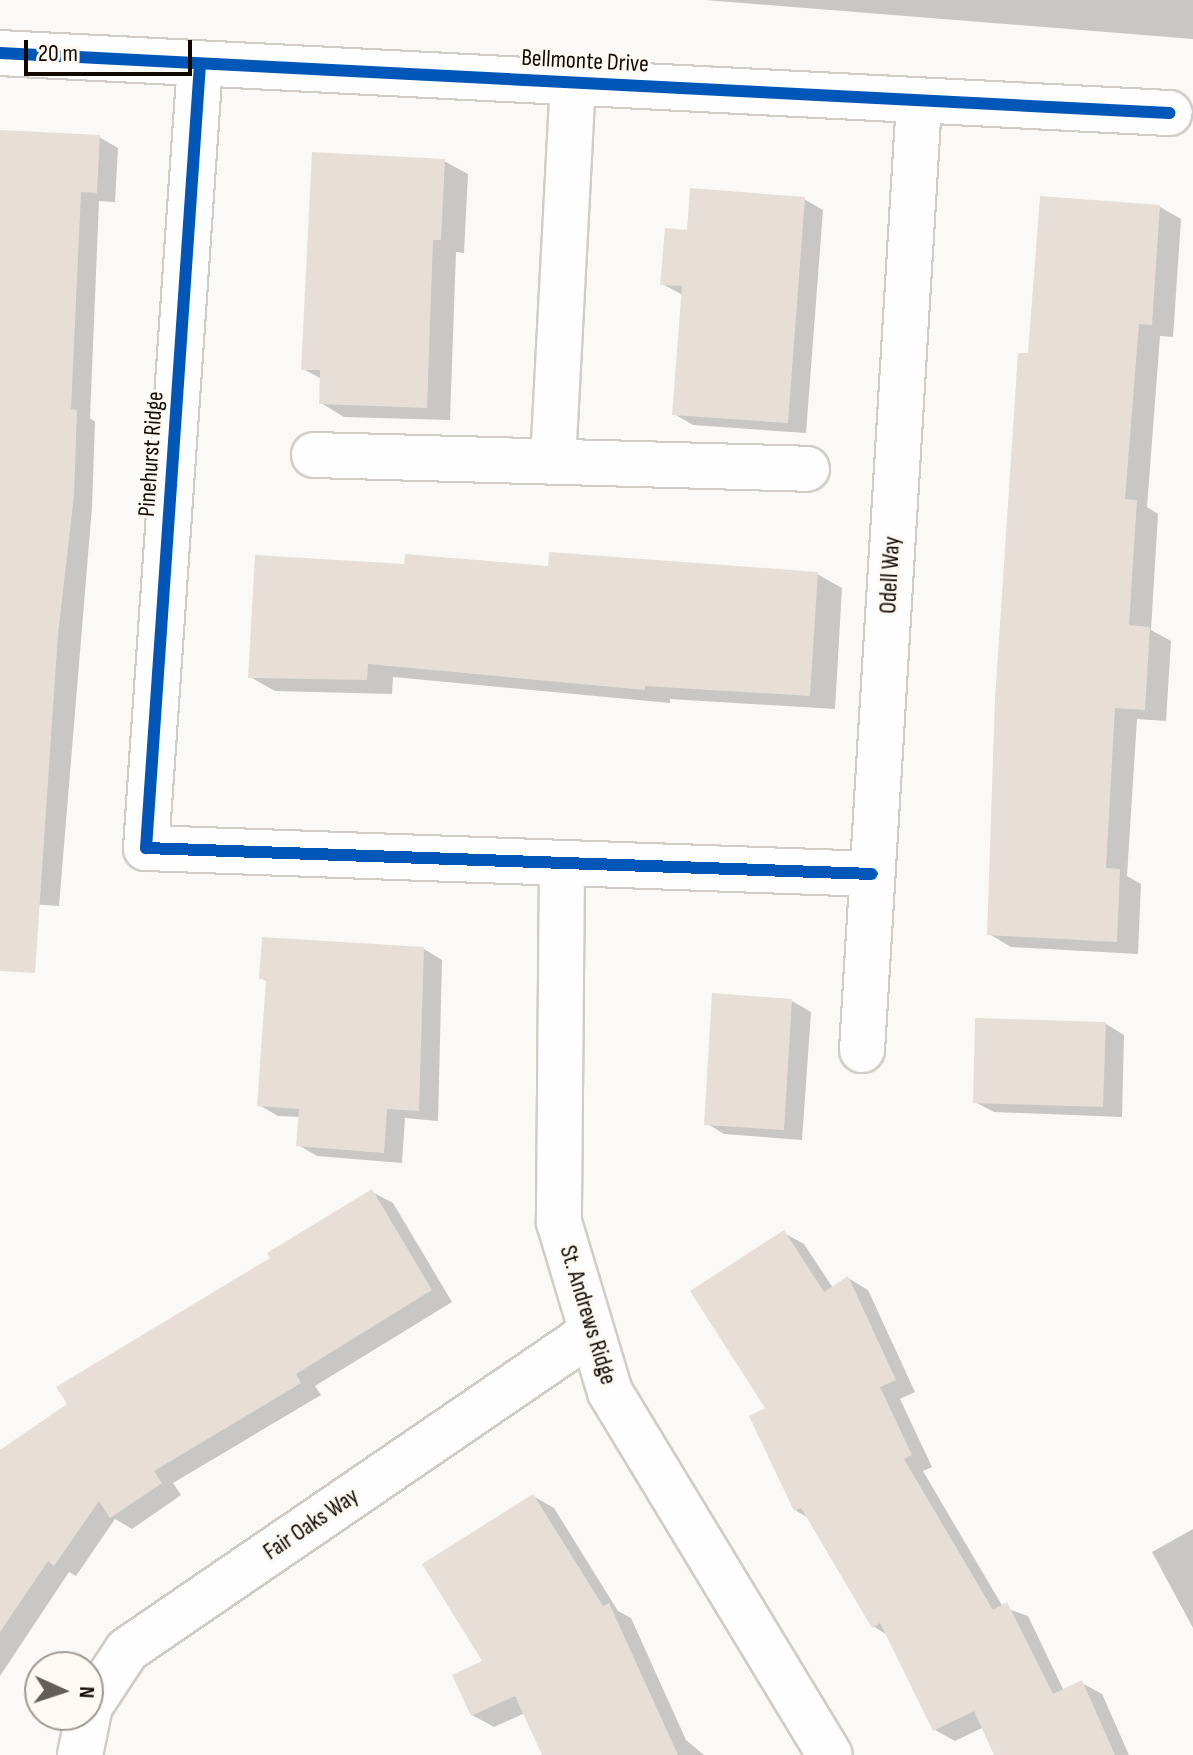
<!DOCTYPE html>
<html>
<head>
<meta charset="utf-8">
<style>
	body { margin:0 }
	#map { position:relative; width:1193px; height:1755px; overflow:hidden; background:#fbf9f6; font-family:"Sofia Sans Condensed",sans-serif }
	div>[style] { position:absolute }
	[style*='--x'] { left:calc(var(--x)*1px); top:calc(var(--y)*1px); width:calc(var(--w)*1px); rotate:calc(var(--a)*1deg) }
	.shadow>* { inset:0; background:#0003 }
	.building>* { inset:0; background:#e7dfd7 }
	.roads { filter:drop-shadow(2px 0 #d1ccc6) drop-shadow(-2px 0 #d1ccc6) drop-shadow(0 2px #d1ccc6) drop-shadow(0 -2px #d1ccc6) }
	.minor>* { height:44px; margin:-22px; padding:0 22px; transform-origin:22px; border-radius:22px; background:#fefefe }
	.cycleway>* { height:12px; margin:-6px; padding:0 6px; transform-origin:6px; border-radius:6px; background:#0057b8 }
	span { translate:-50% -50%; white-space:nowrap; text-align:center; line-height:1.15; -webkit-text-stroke:6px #fef9f3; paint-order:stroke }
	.street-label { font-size:24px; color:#120903 }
	.north { position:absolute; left:24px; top:1651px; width:80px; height:80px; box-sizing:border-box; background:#fef9f3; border:2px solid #a09993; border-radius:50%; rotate:93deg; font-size:22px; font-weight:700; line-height:32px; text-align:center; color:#120903 }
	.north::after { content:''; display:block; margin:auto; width:28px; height:36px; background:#645d58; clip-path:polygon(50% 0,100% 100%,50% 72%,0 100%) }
	.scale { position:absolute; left:24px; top:40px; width:168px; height:36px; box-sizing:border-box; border:4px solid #120903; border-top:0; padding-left:10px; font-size:24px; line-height:28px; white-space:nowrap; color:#120903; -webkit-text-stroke:6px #fef9f3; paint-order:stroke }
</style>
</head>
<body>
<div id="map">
	<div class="shadow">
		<div style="clip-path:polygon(705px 0,1193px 0,1193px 39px)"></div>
		<div style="clip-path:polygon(0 132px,99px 137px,118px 148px,115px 202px,99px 201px,90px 418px,95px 422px,92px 507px,59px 906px,0 902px)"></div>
		<div style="clip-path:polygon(444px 161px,468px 174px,464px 253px,456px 252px,450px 420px,344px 417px,321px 403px,322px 379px,303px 369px)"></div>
		<div style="clip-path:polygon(804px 199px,823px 210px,806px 433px,693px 425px,674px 414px,683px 295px,662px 284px,689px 232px)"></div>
		<div style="clip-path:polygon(1160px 207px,1181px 219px,1173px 337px,1160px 336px,1147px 507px,1158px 514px,1151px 630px,1171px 641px,1166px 721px,1137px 719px,1127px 876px,1141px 884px,1138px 954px,1011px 947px,989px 934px,1030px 356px)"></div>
		<div style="clip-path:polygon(406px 566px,817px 574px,842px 588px,835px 709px,670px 699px,670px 703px,393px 677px,392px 694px,275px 691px,250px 677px)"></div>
		<div style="clip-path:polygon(424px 949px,442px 960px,438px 1121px,405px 1118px,402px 1163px,317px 1156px,298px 1145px,300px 1117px,278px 1116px,259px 1105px,268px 982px,261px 978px)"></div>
		<div style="clip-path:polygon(792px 1001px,811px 1012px,802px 1140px,724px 1134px,706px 1123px)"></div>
		<div style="clip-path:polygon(1106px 1024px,1124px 1035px,1122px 1117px,994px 1112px,975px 1102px)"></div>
		<div style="clip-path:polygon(372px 1192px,393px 1203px,452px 1302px,315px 1386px,321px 1395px,173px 1483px,181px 1495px,132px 1529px,115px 1519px,76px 1576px,69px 1572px,0 1676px,0 1452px)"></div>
		<div style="clip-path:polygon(784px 1233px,804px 1244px,833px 1288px,848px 1278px,868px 1290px,915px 1392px,900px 1399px,932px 1467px,923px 1471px,1003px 1607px,1028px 1616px,1064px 1691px,1082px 1683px,1102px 1694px,1129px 1755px,996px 1755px,984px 1727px,955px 1741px,935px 1730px,889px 1636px,873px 1626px,810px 1519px,795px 1510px,768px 1409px)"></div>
		<div style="clip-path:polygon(533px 1496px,554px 1508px,618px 1611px,631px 1618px,686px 1740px,704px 1755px,544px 1755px,525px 1713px,494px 1727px,472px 1715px)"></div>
		<div style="clip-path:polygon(1193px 1529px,1193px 1628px,1152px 1552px)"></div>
	</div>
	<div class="building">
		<div style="clip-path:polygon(0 130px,100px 135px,97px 193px,81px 192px,71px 409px,77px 410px,74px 495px,58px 634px,35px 973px,0 971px)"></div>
		<div style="clip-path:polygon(312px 152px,445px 159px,441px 240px,433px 240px,427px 408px,319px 404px,320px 370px,301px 370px)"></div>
		<div style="clip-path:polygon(690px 188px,805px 197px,788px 423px,672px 415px,682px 286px,660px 285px,665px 228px,687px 230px)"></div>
		<div style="clip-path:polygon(1040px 196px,1160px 205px,1152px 325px,1139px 324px,1125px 499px,1137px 500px,1129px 625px,1150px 627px,1145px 710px,1115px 708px,1106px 868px,1120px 869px,1117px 942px,987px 935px,995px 699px,1018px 353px,1028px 353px)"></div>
		<div style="clip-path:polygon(549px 552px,818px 572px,810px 696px,645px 686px,645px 690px,368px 664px,367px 680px,248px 678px,255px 555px,404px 564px,405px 554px,548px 566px)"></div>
		<div style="clip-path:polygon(262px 937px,424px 947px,419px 1111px,387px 1109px,384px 1153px,296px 1146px,299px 1109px,257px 1106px,266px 980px,259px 979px)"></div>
		<div style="clip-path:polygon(712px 993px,792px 999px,784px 1130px,704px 1125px)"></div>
		<div style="clip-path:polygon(975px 1018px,1106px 1022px,1103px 1107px,973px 1103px)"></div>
		<div style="clip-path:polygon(372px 1189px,432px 1290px,296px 1374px,301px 1383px,154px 1471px,162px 1483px,110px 1518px,99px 1501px,54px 1566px,48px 1561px,0 1632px,0 1450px,67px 1404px,56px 1387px,270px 1258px,267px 1253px)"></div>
		<div style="clip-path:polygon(784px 1230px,824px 1292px,848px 1276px,896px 1380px,880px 1387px,912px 1455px,904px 1459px,993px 1610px,1007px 1602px,1053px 1694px,1082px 1680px,1115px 1755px,994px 1755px,974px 1711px,933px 1731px,880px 1623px,872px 1628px,801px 1508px,794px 1511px,749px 1416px,765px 1408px,690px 1291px)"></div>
		<div style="clip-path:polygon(533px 1494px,603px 1606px,609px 1603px,678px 1755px,542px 1755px,515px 1696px,471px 1716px,452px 1675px,482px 1661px,422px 1564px)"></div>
	</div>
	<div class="roads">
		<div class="minor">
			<div style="--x:0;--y:53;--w:1171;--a:2.94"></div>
			<div style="--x:200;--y:64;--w:786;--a:93.94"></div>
			<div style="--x:146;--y:848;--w:726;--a:2.05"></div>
			<div style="--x:314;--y:455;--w:493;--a:1.6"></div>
			<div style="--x:553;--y:462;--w:381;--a:-87"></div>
			<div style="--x:562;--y:863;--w:359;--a:90.5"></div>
			<div style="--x:559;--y:1222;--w:177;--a:73.3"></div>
			<div style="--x:610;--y:1392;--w:424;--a:58.8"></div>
			<div style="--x:862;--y:1050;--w:951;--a:-86.56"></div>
			<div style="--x:80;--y:1755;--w:50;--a:-78.5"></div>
			<div style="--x:90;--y:1706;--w:67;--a:-56.5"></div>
			<div style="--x:127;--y:1650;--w:563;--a:-34.37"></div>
		</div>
	</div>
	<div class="cycleway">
		<div style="--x:0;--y:53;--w:1171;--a:2.94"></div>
		<div style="--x:200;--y:64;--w:786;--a:93.94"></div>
		<div style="--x:146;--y:848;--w:726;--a:2.05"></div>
	</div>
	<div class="street-label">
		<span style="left:585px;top:61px;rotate:3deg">Bellmonte Drive</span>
		<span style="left:151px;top:454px;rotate:-86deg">Pinehurst Ridge</span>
		<span style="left:890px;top:575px;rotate:-87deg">Odell Way</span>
		<span style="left:588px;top:1315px;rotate:73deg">St. Andrews Ridge</span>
		<span style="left:311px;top:1524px;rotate:-34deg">Fair Oaks Way</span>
	</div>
	<div class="north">N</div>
	<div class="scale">20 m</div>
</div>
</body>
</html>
